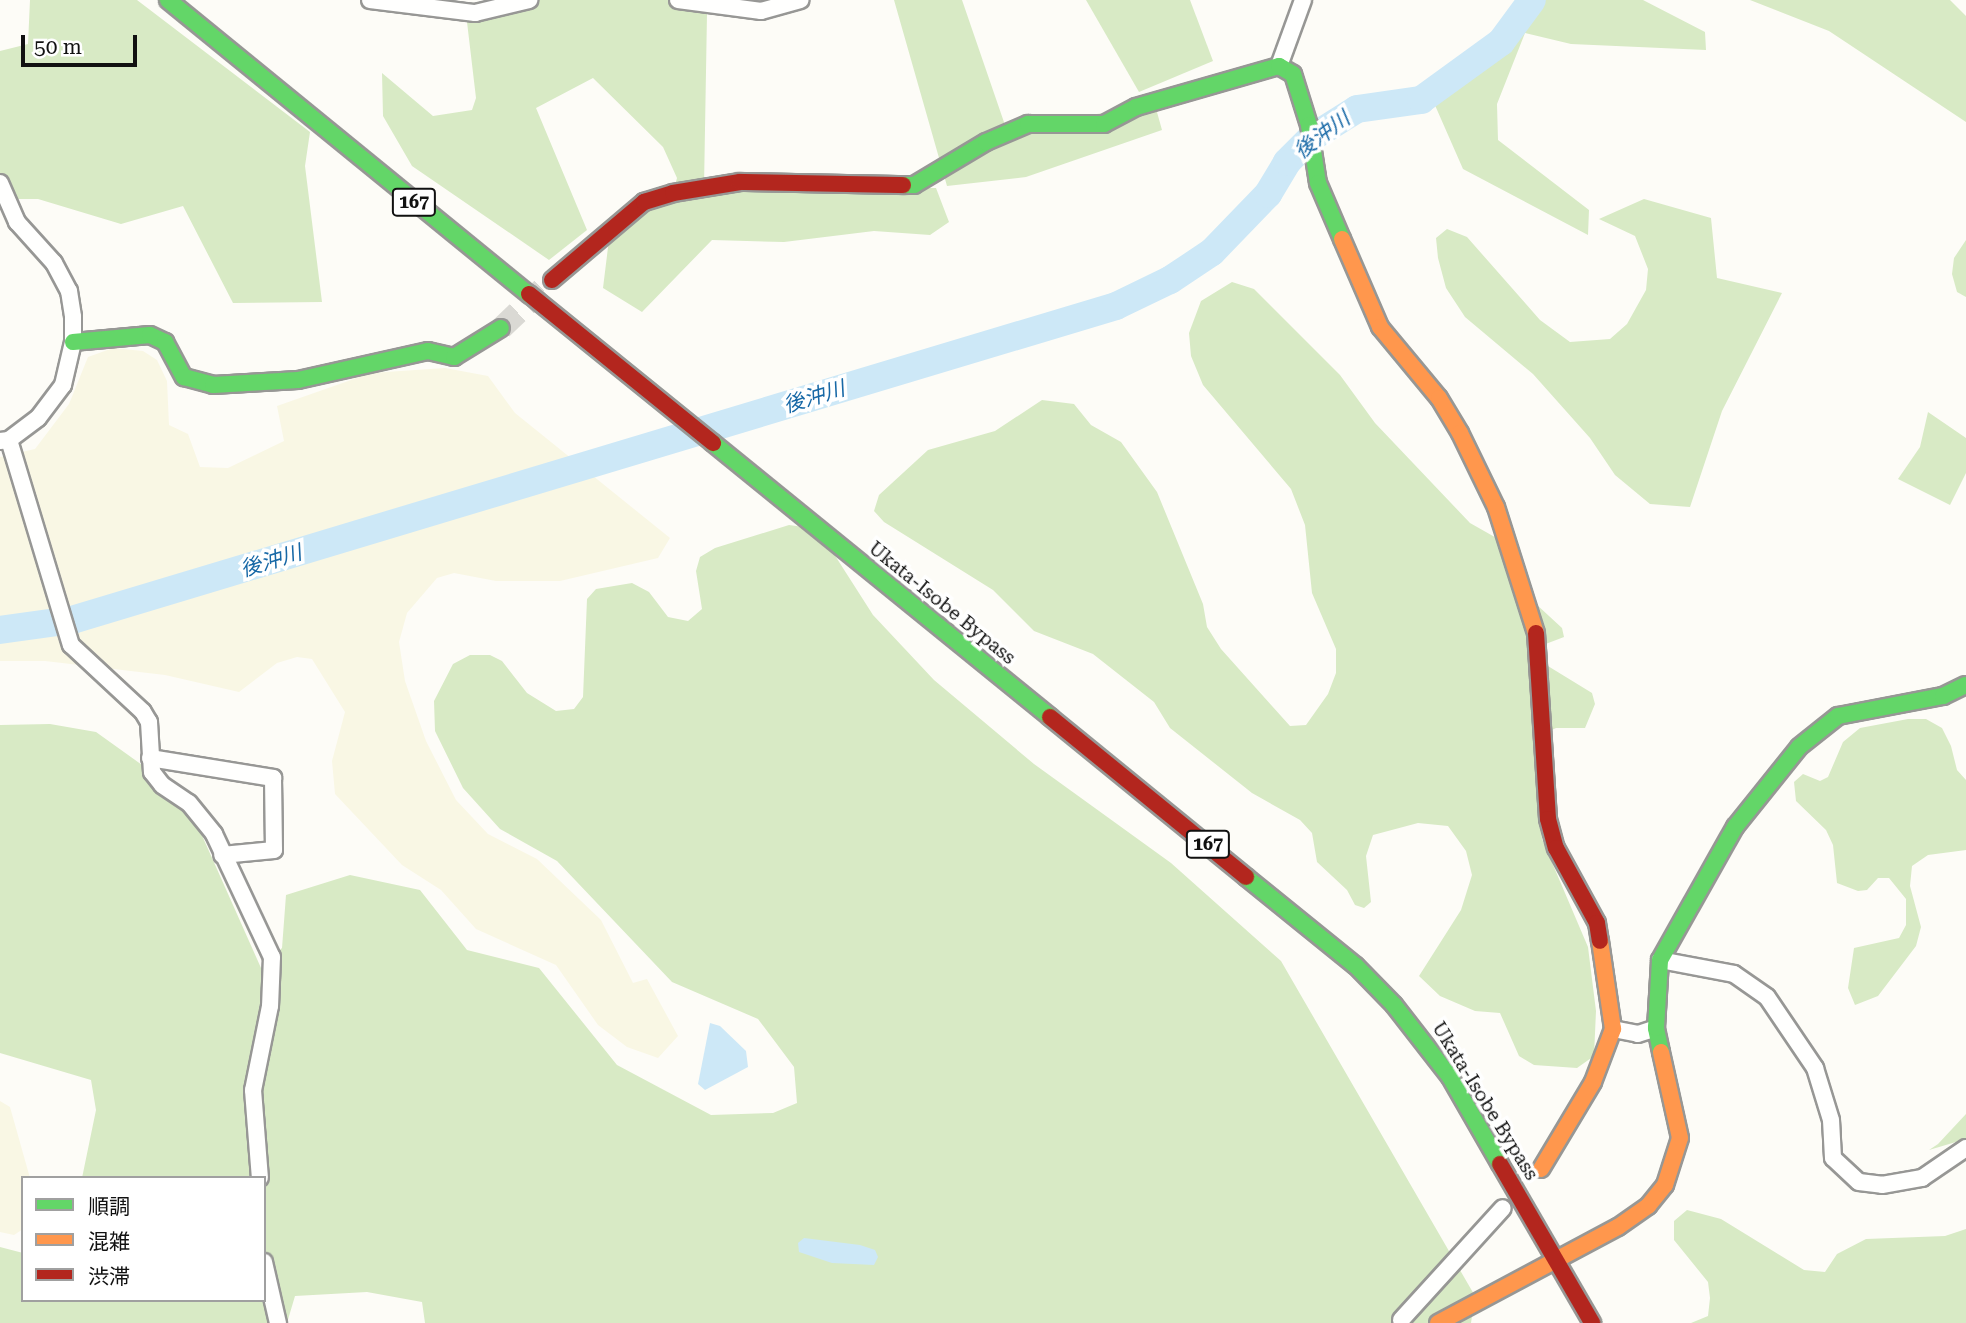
<!DOCTYPE html>
<html>
<head>
<meta charset="utf-8">
<style>
	body { margin:0 }
	#map { position:relative; width:1966px; height:1323px; overflow:hidden; background:#fdfcf7; font-family:"Roboto Serif","Noto Sans JP",serif }
	div>[style] { position:absolute }
	[style*='--x'] { left:calc(var(--x)*1px); top:calc(var(--y)*1px); width:calc(var(--w)*1px); rotate:calc(var(--a)*1deg) }
	.farmland>* { inset:0; background:#f9f7e4 }
	.forest>* { inset:0; background:#d8eac5 }
	.water>* { inset:0; background:#cde8f7 }
	.river>* { height:28px; margin:-14px; padding:0 14px; transform-origin:14px; border-radius:14px; background:#cde8f7 }
	.secondary-tunnel>* { height:23px; margin-top:-11.5px; transform-origin:0; background:repeating-linear-gradient(90deg,#dad9d4 0 23px,transparent 0 34px) }
	.roads { filter:drop-shadow(2px 0 #979795) drop-shadow(-2px 0 #979795) drop-shadow(0 2px #979795) drop-shadow(0 -2px #979795) }
	.street>* { height:16px; margin:-8px; padding:0 8px; transform-origin:8px; border-radius:8px; background:#fffffe }
	.fast>* { height:16px; margin:-8px; padding:0 8px; transform-origin:8px; border-radius:8px; background:#63d668 }
	.slow>* { height:16px; margin:-8px; padding:0 8px; transform-origin:8px; border-radius:8px; background:#ff974d }
	.jam>* { height:16px; margin:-8px; padding:0 8px; transform-origin:8px; border-radius:8px; background:#b3261e }
	span { translate:-50% -50%; white-space:nowrap; text-align:center; line-height:1.15; -webkit-text-stroke:7px #fff; paint-order:stroke }
	.shield-label span { padding:2px 5px; background:#fff; border:2px solid; border-radius:5px; -webkit-text-stroke-width:0 }
	.shield-label { font-size:18px; color:#111; font-weight:700 }
	.street-label { font-size:19px; color:#111 }
	.water-label { font-size:21px; color:#1768a6; font-style:italic }
	.legend { position:absolute; left:21px; top:1176px; width:245px; height:126px; box-sizing:border-box; background:#fff; border:2px solid #a0a0a0; margin:0; padding:9px 12px; list-style:none; font-size:21px; color:#111 }
	.legend li { display:flex; align-items:center; gap:14px; height:35px }
	.legend b { width:35px; border:2px solid #a0a0a0 }
	.scale { position:absolute; left:21px; top:35px; width:116px; height:32px; box-sizing:border-box; border:4px solid #111; border-top:0; padding-left:9px; font-size:21px; line-height:24px; white-space:nowrap; color:#111; -webkit-text-stroke:5px #fff; paint-order:stroke }
</style>
</head>
<body>
<div id="map">
	<div class="farmland">
		<div style="clip-path:polygon(113px 348px,143px 351px,157px 360px,167px 381px,169px 425px,188px 434px,200px 467px,228px 468px,284px 441px,277px 406px,371px 373px,445px 368px,488px 376px,515px 413px,670px 538px,658px 558px,560px 581px,496px 581px,454px 573px,437px 578px,407px 613px,399px 642px,405px 681px,426px 741px,456px 800px,488px 834px,537px 859px,601px 920px,633px 983px,647px 979px,678px 1036px,658px 1058px,627px 1047px,598px 1025px,556px 965px,476px 929px,441px 890px,402px 865px,335px 794px,332px 761px,345px 712px,312px 659px,297px 657px,277px 663px,239px 692px,165px 675px,45px 661px,0 661px,0 457px,35px 449px,69px 404px,88px 357px)"></div>
		<div style="clip-path:polygon(0 1101px,10px 1107px,30px 1178px,23px 1178px,23px 1229px,14px 1235px,0 1232px)"></div>
	</div>
	<div class="forest">
		<div style="clip-path:polygon(30px 0,137px 0,310px 132px,305px 166px,322px 302px,233px 303px,183px 206px,121px 224px,38px 199px,0 199px,0 51px,28px 44px)"></div>
		<div style="clip-path:polygon(411px 0,496px 4px,508px 0,671px 0,707px 14px,704px 187px,936px 188px,949px 222px,930px 235px,874px 231px,784px 242px,712px 240px,642px 312px,603px 288px,611px 223px,674px 189px,677px 178px,663px 147px,593px 78px,536px 108px,587px 230px,549px 260px,412px 166px,383px 116px,382px 73px,433px 116px,472px 110px,476px 98px,467px 22px,411px 9px)"></div>
		<div style="clip-path:polygon(894px 0,962px 0,1006px 128px,1155px 105px,1162px 130px,1026px 177px,947px 186px)"></div>
		<div style="clip-path:polygon(1086px 0,1190px 0,1213px 61px,1139px 92px)"></div>
		<div style="clip-path:polygon(1541px 0,1643px 0,1705px 32px,1706px 50px,1571px 44px,1525px 33px,1497px 104px,1498px 140px,1589px 210px,1588px 235px,1463px 169px,1434px 103px,1493px 60px)"></div>
		<div style="clip-path:polygon(1750px 0,1950px 0,1966px 16px,1966px 122px,1829px 31px)"></div>
		<div style="clip-path:polygon(1644px 199px,1711px 218px,1717px 278px,1782px 293px,1722px 411px,1690px 507px,1650px 504px,1615px 475px,1590px 438px,1533px 374px,1465px 317px,1446px 288px,1438px 258px,1436px 238px,1447px 229px,1467px 237px,1540px 320px,1570px 342px,1610px 339px,1627px 324px,1646px 290px,1648px 269px,1635px 236px,1599px 219px)"></div>
		<div style="clip-path:polygon(1966px 240px,1966px 297px,1957px 292px,1952px 274px,1954px 258px)"></div>
		<div style="clip-path:polygon(1232px 282px,1254px 289px,1340px 375px,1375px 423px,1470px 523px,1500px 540px,1536px 604px,1562px 628px,1564px 637px,1543px 645px,1543px 663px,1592px 693px,1595px 704px,1585px 728px,1556px 728px,1539px 736px,1538px 761px,1542px 839px,1588px 947px,1596px 1011px,1594px 1056px,1577px 1068px,1534px 1065px,1519px 1056px,1500px 1013px,1475px 1011px,1440px 996px,1419px 976px,1461px 910px,1472px 875px,1466px 851px,1448px 826px,1418px 823px,1373px 835px,1366px 856px,1371px 902px,1364px 908px,1355px 905px,1347px 890px,1317px 862px,1312px 833px,1300px 820px,1252px 793px,1170px 728px,1154px 702px,1093px 654px,1034px 631px,993px 590px,884px 522px,874px 511px,879px 495px,928px 450px,995px 431px,1042px 400px,1074px 404px,1091px 425px,1121px 442px,1157px 492px,1203px 604px,1207px 627px,1221px 649px,1290px 726px,1306px 725px,1328px 694px,1336px 673px,1336px 649px,1312px 593px,1305px 525px,1291px 489px,1203px 385px,1191px 356px,1189px 333px,1201px 301px)"></div>
		<div style="clip-path:polygon(1928px 412px,1966px 438px,1966px 473px,1950px 505px,1898px 479px,1920px 447px)"></div>
		<div style="clip-path:polygon(789px 525px,818px 529px,873px 615px,934px 680px,1034px 764px,1171px 863px,1281px 961px,1475px 1296px,1471px 1323px,425px 1323px,422px 1302px,367px 1292px,295px 1296px,287px 1323px,0 1323px,0 1247px,23px 1253px,23px 1300px,264px 1300px,264px 1178px,82px 1178px,96px 1110px,91px 1080px,0 1053px,0 725px,50px 724px,96px 732px,184px 795px,261px 968px,282px 948px,286px 895px,350px 875px,420px 890px,467px 950px,539px 968px,617px 1065px,711px 1115px,773px 1113px,797px 1103px,794px 1067px,758px 1019px,672px 982px,557px 861px,500px 829px,463px 788px,435px 731px,434px 701px,453px 664px,470px 655px,490px 655px,502px 661px,527px 693px,556px 711px,574px 709px,583px 697px,587px 599px,596px 589px,632px 583px,649px 592px,668px 617px,688px 621px,702px 609px,696px 571px,700px 557px,715px 548px)"></div>
		<div style="clip-path:polygon(1908px 719px,1926px 719px,1942px 728px,1951px 746px,1957px 770px,1966px 780px,1966px 850px,1928px 855px,1912px 866px,1910px 886px,1921px 927px,1916px 946px,1878px 996px,1855px 1005px,1848px 988px,1854px 948px,1899px 938px,1906px 925px,1906px 899px,1889px 878px,1878px 878px,1867px 890px,1858px 891px,1837px 883px,1833px 845px,1826px 830px,1796px 801px,1794px 782px,1803px 774px,1820px 781px,1828px 777px,1843px 742px,1860px 728px)"></div>
		<div style="clip-path:polygon(1966px 1114px,1966px 1139px,1929px 1150px,1938px 1144px)"></div>
		<div style="clip-path:polygon(1687px 1210px,1721px 1219px,1804px 1270px,1825px 1272px,1837px 1254px,1866px 1239px,1945px 1236px,1966px 1229px,1966px 1323px,1691px 1323px,1708px 1316px,1710px 1298px,1708px 1282px,1674px 1240px,1674px 1221px)"></div>
	</div>
	<div class="water">
		<div style="clip-path:polygon(710px 1023px,720px 1026px,746px 1051px,748px 1067px,705px 1090px,698px 1084px)"></div>
		<div style="clip-path:polygon(804px 1238px,860px 1245px,875px 1250px,878px 1257px,874px 1265px,832px 1263px,799px 1252px,798px 1243px)"></div>
	</div>
	<div class="river">
		<div style="--x:0;--y:630;--w:73;--a:-7.9"></div>
		<div style="--x:72;--y:620;--w:1090;--a:-16.74"></div>
		<div style="--x:1116;--y:306;--w:60;--a:-25.7"></div>
		<div style="--x:1170;--y:280;--w:50;--a:-33.7"></div>
		<div style="--x:1212;--y:252;--w:81;--a:-46"></div>
		<div style="--x:1268;--y:194;--w:37;--a:-59"></div>
		<div style="--x:1287;--y:162;--w:34;--a:-45"></div>
		<div style="--x:1311;--y:138;--w:54;--a:-32.2"></div>
		<div style="--x:1357;--y:109;--w:65;--a:-8"></div>
		<div style="--x:1421;--y:100;--w:99;--a:-35.9"></div>
		<div style="--x:1501;--y:42;--w:52;--a:-53.6"></div>
	</div>
	<div class="secondary-tunnel">
		<div style="--x:501;--y:328;--w:59;--a:-43.6"></div>
	</div>
	<div class="roads">
		<div class="street">
			<div style="--x:370;--y:0;--w:106;--a:7.1"></div>
			<div style="--x:475;--y:13;--w:56;--a:-13.5"></div>
			<div style="--x:678;--y:0;--w:84;--a:7.5"></div>
			<div style="--x:761;--y:11;--w:41;--a:-15.4"></div>
			<div style="--x:1279;--y:66;--w:70;--a:-70"></div>
			<div style="--x:0;--y:183;--w:43;--a:66.4"></div>
			<div style="--x:17;--y:222;--w:55;--a:47.9"></div>
			<div style="--x:54;--y:263;--w:32;--a:62"></div>
			<div style="--x:69;--y:291;--w:26;--a:81"></div>
			<div style="--x:73;--y:317;--w:25;--a:90"></div>
			<div style="--x:73;--y:342;--w:44;--a:103.1"></div>
			<div style="--x:63;--y:385;--w:41;--a:127.1"></div>
			<div style="--x:38;--y:418;--w:36;--a:143"></div>
			<div style="--x:9;--y:440;--w:9;--a:174"></div>
			<div style="--x:9;--y:440;--w:214;--a:73.2"></div>
			<div style="--x:71;--y:645;--w:98;--a:42.9"></div>
			<div style="--x:143;--y:712;--w:12;--a:59"></div>
			<div style="--x:149;--y:722;--w:50;--a:86.6"></div>
			<div style="--x:152;--y:772;--w:16;--a:52"></div>
			<div style="--x:162;--y:785;--w:32;--a:34"></div>
			<div style="--x:189;--y:803;--w:40;--a:51"></div>
			<div style="--x:214;--y:834;--w:136;--a:64.8"></div>
			<div style="--x:272;--y:957;--w:49;--a:92.3"></div>
			<div style="--x:270;--y:1006;--w:86;--a:101.4"></div>
			<div style="--x:253;--y:1090;--w:88;--a:85.5"></div>
			<div style="--x:150;--y:758;--w:125;--a:9.2"></div>
			<div style="--x:273;--y:778;--w:72;--a:89.2"></div>
			<div style="--x:274;--y:850;--w:52;--a:174.5"></div>
			<div style="--x:1660;--y:960;--w:75;--a:10.7"></div>
			<div style="--x:1734;--y:974;--w:40;--a:34.9"></div>
			<div style="--x:1767;--y:997;--w:86;--a:55.9"></div>
			<div style="--x:1815;--y:1068;--w:54;--a:72.9"></div>
			<div style="--x:1831;--y:1120;--w:38;--a:87"></div>
			<div style="--x:1833;--y:1158;--w:35;--a:43"></div>
			<div style="--x:1859;--y:1182;--w:23;--a:7"></div>
			<div style="--x:1882;--y:1185;--w:41;--a:-9.9"></div>
			<div style="--x:1922;--y:1178;--w:53;--a:-34.3"></div>
			<div style="--x:1613;--y:1029;--w:25;--a:11"></div>
			<div style="--x:1638;--y:1034;--w:19;--a:-18"></div>
			<div style="--x:264;--y:1262;--w:63;--a:77.1"></div>
			<div style="--x:1401;--y:1320;--w:151;--a:-47.7"></div>
		</div>
		<div class="fast">
			<div style="--x:168;--y:0;--w:466;--a:39.2"></div>
			<div style="--x:903;--y:185;--w:11;--a:0"></div>
			<div style="--x:914;--y:185;--w:84;--a:-30.8"></div>
			<div style="--x:986;--y:142;--w:46;--a:-23.2"></div>
			<div style="--x:1028;--y:124;--w:76;--a:0"></div>
			<div style="--x:1104;--y:124;--w:36;--a:-28"></div>
			<div style="--x:1136;--y:107;--w:149;--a:-16"></div>
			<div style="--x:1279;--y:66;--w:16;--a:30"></div>
			<div style="--x:1293;--y:74;--w:53;--a:72.6"></div>
			<div style="--x:1309;--y:125;--w:59;--a:81.2"></div>
			<div style="--x:1318;--y:183;--w:61;--a:66.8"></div>
			<div style="--x:73;--y:342;--w:77;--a:-5.2"></div>
			<div style="--x:150;--y:335;--w:17;--a:25"></div>
			<div style="--x:165;--y:342;--w:40;--a:62"></div>
			<div style="--x:184;--y:377;--w:30;--a:15"></div>
			<div style="--x:213;--y:385;--w:85;--a:-3.4"></div>
			<div style="--x:298;--y:380;--w:133;--a:-12.6"></div>
			<div style="--x:428;--y:351;--w:27;--a:13"></div>
			<div style="--x:454;--y:357;--w:55;--a:-31.7"></div>
			<div style="--x:713;--y:443;--w:434;--a:39.1"></div>
			<div style="--x:1246;--y:877;--w:141;--a:39"></div>
			<div style="--x:1356;--y:966;--w:54;--a:45.7"></div>
			<div style="--x:1394;--y:1005;--w:91;--a:52.1"></div>
			<div style="--x:1450;--y:1077;--w:100;--a:60.1"></div>
			<div style="--x:1661;--y:1052;--w:25;--a:-102"></div>
			<div style="--x:1656;--y:1028;--w:68;--a:-86.6"></div>
			<div style="--x:1660;--y:960;--w:153;--a:-60.6"></div>
			<div style="--x:1735;--y:827;--w:102;--a:-51.3"></div>
			<div style="--x:1799;--y:747;--w:50;--a:-38.5"></div>
			<div style="--x:1838;--y:716;--w:107;--a:-10.8"></div>
			<div style="--x:1943;--y:696;--w:25;--a:-26"></div>
		</div>
		<div class="slow">
			<div style="--x:1342;--y:239;--w:96;--a:66.6"></div>
			<div style="--x:1380;--y:327;--w:92;--a:50.3"></div>
			<div style="--x:1439;--y:398;--w:41;--a:59"></div>
			<div style="--x:1460;--y:433;--w:82;--a:64.1"></div>
			<div style="--x:1496;--y:507;--w:132;--a:72.4"></div>
			<div style="--x:1541;--y:1169;--w:101;--a:-59.1"></div>
			<div style="--x:1593;--y:1082;--w:57;--a:-69.3"></div>
			<div style="--x:1613;--y:1029;--w:89;--a:-98.4"></div>
			<div style="--x:1438;--y:1323;--w:204;--a:-28.1"></div>
			<div style="--x:1618;--y:1227;--w:37;--a:-35"></div>
			<div style="--x:1648;--y:1206;--w:27;--a:-51"></div>
			<div style="--x:1665;--y:1185;--w:49;--a:-72.3"></div>
			<div style="--x:1680;--y:1138;--w:88;--a:-102.5"></div>
		</div>
		<div class="jam">
			<div style="--x:552;--y:280;--w:121;--a:-40.3"></div>
			<div style="--x:644;--y:202;--w:30;--a:-17"></div>
			<div style="--x:673;--y:193;--w:68;--a:-9.3"></div>
			<div style="--x:740;--y:182;--w:163;--a:1.1"></div>
			<div style="--x:529;--y:294;--w:237;--a:39"></div>
			<div style="--x:1536;--y:633;--w:186;--a:86.3"></div>
			<div style="--x:1548;--y:819;--w:30;--a:75"></div>
			<div style="--x:1556;--y:848;--w:85;--a:61.3"></div>
			<div style="--x:1597;--y:923;--w:18;--a:81"></div>
			<div style="--x:1050;--y:717;--w:253;--a:39.2"></div>
			<div style="--x:1500;--y:1164;--w:184;--a:59.9"></div>
		</div>
	</div>
	<div class="shield-label">
		<span style="left:414px;top:202px">167</span>
		<span style="left:1208px;top:844px">167</span>
	</div>
	<div class="street-label">
		<span style="left:942px;top:603px;rotate:39deg">Ukata-Isobe Bypass</span>
		<span style="left:1485px;top:1101px;rotate:58deg">Ukata-Isobe Bypass</span>
	</div>
	<div class="water-label">
		<span style="left:1322px;top:135px;rotate:-37deg">後沖川</span>
		<span style="left:814px;top:397px;rotate:-17deg">後沖川</span>
		<span style="left:271px;top:561px;rotate:-17deg">後沖川</span>
	</div>
	<ul class="legend">
	<li><b style="height:9px;background:#63d668"></b>順調</li>
	<li><b style="height:9px;background:#ff974d"></b>混雑</li>
	<li><b style="height:9px;background:#b3261e"></b>渋滞</li>
	</ul>
	<div class="scale">50 m</div>
</div>
</body>
</html>
